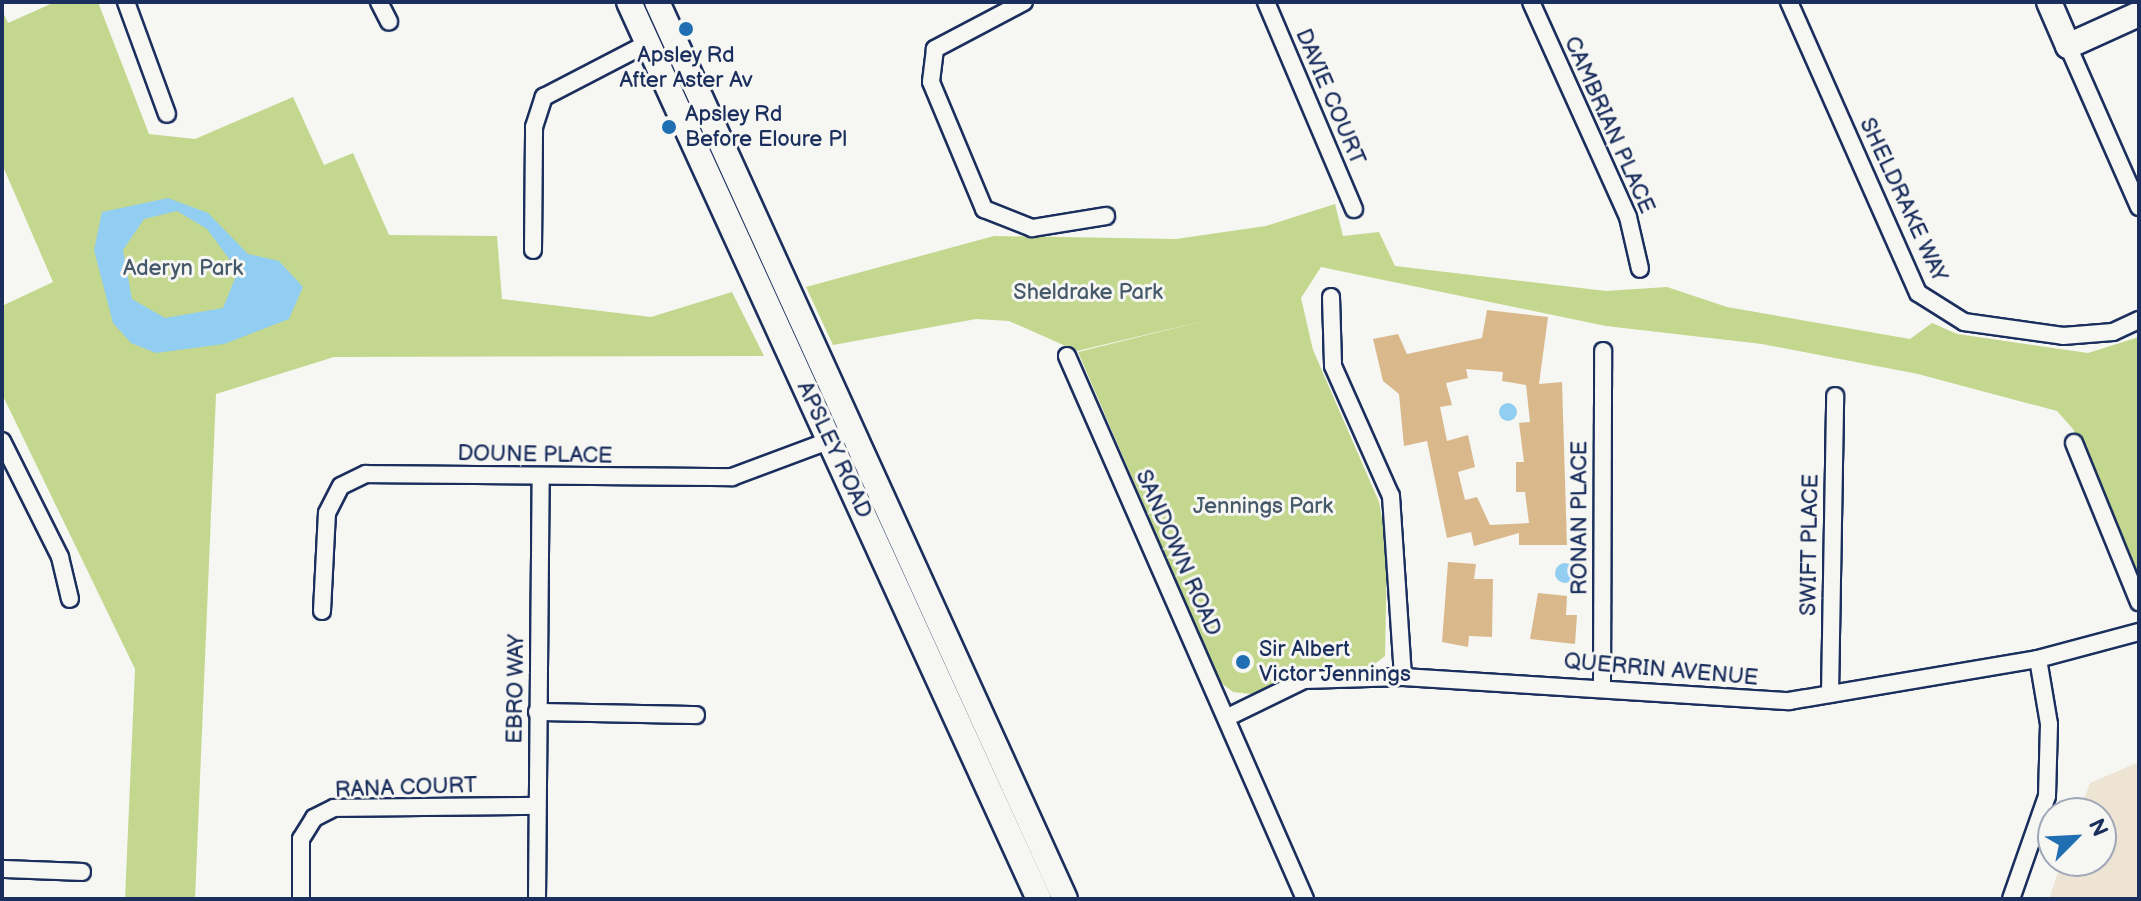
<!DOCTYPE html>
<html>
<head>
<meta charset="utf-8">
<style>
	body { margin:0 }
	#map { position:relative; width:2141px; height:901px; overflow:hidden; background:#f6f6f2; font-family:"Balsamiq Sans",sans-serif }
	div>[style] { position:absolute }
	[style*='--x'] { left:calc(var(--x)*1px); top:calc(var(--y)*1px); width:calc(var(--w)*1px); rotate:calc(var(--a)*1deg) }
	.built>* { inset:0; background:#ede4d3 }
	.green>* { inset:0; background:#c3d88e }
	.water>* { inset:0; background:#92cdf2 }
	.round { border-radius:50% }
	.building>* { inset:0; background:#d9b98c }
	.roads { filter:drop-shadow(2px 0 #1b2f5e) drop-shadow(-2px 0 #1b2f5e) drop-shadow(0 2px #1b2f5e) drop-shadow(0 -2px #1b2f5e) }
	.street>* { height:16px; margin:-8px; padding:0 8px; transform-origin:8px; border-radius:8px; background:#f6f6f2 }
	.secondary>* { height:24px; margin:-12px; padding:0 12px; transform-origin:12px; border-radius:12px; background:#f6f6f2 }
	.dots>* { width:22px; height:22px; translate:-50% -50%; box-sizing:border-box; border:4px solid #f6f6f2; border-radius:50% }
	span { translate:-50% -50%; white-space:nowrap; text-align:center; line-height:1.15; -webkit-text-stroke:6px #f6f6f2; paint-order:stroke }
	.poi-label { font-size:22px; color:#1b2f5e }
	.left { translate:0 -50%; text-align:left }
	.street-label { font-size:22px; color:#1b2f5e }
	.park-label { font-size:22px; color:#45596a }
	.frame { position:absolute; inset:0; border:4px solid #1b2f5e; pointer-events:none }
	.north { position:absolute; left:2037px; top:797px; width:80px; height:80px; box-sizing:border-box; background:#f6f6f2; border:2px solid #9ea6b7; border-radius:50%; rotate:66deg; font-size:22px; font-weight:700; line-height:32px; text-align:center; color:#1b2f5e }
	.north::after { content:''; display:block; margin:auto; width:28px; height:36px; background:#1f6fb2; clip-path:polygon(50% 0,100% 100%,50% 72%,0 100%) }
</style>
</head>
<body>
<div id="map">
	<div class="built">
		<div style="clip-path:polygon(2139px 762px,2139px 899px,2049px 899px,2062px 861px,2101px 861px,2101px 813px,2079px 813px,2090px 783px)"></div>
	</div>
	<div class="green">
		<div style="clip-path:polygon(55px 2px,98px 2px,149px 134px,195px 139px,293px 97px,324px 165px,353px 153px,389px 235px,497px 236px,502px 299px,651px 317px,732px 292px,764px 356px,334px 357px,216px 394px,195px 899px,125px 899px,135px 669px,2px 394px,2px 306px,53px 282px,2px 164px,2px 10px,8px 23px)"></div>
		<div style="clip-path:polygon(1335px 204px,1343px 236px,1379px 232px,1395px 266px,1606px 291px,1667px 287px,1727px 307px,1910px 339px,1932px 323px,1957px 334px,2088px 353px,2139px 337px,2139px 582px,2073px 429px,2057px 411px,1918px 374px,1762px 344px,1606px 326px,1321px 267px,1301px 298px,1313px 350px,1379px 502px,1387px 545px,1385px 656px,1372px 666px,1316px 667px,1251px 694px,1233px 692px,1220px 682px,1078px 352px,1212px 319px,1077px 351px,1009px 321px,976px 319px,833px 345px,806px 287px,994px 236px,1176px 239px,1266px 226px)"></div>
	</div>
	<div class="water">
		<div style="clip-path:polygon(evenodd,168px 198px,208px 213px,248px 254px,279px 261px,303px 287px,289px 319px,224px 344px,156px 353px,131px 343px,113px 323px,94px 250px,102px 212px,168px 198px,177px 211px,207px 229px,238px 271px,223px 308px,165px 318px,132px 299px,123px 250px,144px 219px,177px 211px)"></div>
		<div class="round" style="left:1499px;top:403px;width:18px;height:18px"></div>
		<div class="round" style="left:1555px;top:563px;width:20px;height:20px"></div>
	</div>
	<div class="building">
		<div style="clip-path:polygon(evenodd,1487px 310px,1548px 317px,1539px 384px,1562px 382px,1567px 545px,1519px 545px,1519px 533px,1474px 546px,1471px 532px,1447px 538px,1427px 441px,1404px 446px,1399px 394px,1383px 381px,1373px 339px,1398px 334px,1407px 354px,1482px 338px,1487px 310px,1466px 369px,1503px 372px,1502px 381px,1526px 385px,1530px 422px,1519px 423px,1524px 462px,1516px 462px,1516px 492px,1525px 492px,1529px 523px,1490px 525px,1477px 497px,1465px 500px,1458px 472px,1475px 467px,1468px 435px,1447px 441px,1440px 407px,1452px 405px,1446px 383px,1468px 378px,1466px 369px)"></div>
		<div style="clip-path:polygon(1448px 562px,1476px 564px,1474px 579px,1493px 579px,1492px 637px,1469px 636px,1468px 647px,1442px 642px)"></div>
		<div style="clip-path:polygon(1538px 593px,1567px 596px,1566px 615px,1577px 615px,1575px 644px,1530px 639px)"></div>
	</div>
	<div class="roads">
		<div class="street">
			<div style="--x:126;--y:2;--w:119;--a:69.9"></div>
			<div style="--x:379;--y:2;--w:22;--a:63"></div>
			<div style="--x:1024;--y:2;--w:101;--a:152.2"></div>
			<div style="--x:935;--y:49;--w:33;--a:97"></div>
			<div style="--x:931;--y:82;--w:138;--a:67.3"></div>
			<div style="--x:984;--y:209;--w:52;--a:21.6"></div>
			<div style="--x:1032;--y:228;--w:75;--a:-9.2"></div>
			<div style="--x:1266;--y:2;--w:225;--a:67"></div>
			<div style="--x:1531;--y:2;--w:236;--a:65.7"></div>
			<div style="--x:1628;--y:217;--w:53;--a:77"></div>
			<div style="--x:1789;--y:2;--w:318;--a:66.1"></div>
			<div style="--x:1918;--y:293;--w:54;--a:32.2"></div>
			<div style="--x:1964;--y:322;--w:100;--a:8"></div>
			<div style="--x:2063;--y:336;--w:50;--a:-4.6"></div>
			<div style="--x:2113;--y:332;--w:29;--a:-25"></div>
			<div style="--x:2068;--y:46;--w:176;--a:66.2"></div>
			<div style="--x:533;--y:250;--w:123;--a:-89.5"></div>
			<div style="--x:534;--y:127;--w:32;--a:-72"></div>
			<div style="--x:544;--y:97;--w:117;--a:-27.4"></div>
			<div style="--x:1331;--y:297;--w:69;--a:88.3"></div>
			<div style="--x:1333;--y:366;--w:142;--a:66"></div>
			<div style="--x:1391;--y:496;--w:181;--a:86.2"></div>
			<div style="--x:1067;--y:356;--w:593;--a:66.33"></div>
			<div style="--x:2;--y:441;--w:130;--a:63.4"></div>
			<div style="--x:60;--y:557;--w:43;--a:76.6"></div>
			<div style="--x:2074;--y:443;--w:172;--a:67.8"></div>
			<div style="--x:322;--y:611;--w:98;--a:-87.1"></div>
			<div style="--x:327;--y:513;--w:30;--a:-63"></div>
			<div style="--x:341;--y:486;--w:28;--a:-26"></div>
			<div style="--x:366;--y:474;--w:366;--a:0.5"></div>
			<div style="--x:732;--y:477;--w:114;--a:-20.5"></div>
			<div style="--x:1602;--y:684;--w:333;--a:-89.8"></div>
			<div style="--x:1830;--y:694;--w:298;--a:-89"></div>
			<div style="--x:537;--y:712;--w:159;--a:1.1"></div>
			<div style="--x:1228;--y:717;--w:85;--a:-26"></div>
			<div style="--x:1304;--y:680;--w:99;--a:-1.7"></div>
			<div style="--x:1403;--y:677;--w:387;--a:3.6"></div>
			<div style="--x:1789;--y:701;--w:253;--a:-9.6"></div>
			<div style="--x:2038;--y:659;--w:105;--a:-15"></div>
			<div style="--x:2;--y:869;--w:80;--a:2.1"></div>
			<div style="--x:301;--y:899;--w:60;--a:-90"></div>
			<div style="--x:301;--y:839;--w:25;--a:-58"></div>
			<div style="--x:314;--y:818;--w:22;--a:-27"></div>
			<div style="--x:334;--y:808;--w:203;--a:-0.6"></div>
			<div style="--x:537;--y:899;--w:420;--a:-89.5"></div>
			<div style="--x:2011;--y:899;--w:109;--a:-70.7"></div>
			<div style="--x:2047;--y:796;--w:72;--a:-88.4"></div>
			<div style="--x:2049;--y:724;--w:66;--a:-99.6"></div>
		</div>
		<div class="secondary">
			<div style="--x:629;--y:2;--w:986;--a:65.44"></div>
			<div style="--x:657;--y:2;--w:985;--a:65.54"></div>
			<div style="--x:2049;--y:2;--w:48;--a:66.6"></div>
			<div style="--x:2068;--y:46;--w:78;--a:-24.3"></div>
		</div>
	</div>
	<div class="dots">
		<div style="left:686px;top:29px;background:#1f6fb2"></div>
		<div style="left:669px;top:127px;background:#1f6fb2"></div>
		<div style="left:1243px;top:662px;background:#1f6fb2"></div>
	</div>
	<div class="poi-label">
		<span style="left:686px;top:68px">Apsley Rd<br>After Aster Av</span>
		<span class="left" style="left:685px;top:127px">Apsley Rd<br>Before Eloure Pl</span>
		<span class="left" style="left:1259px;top:662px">Sir Albert<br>Victor Jennings</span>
	</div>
	<div class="street-label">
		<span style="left:1330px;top:97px;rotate:67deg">DAVIE COURT</span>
		<span style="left:1609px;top:125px;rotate:66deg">CAMBRIAN PLACE</span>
		<span style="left:1903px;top:200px;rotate:65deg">SHELDRAKE WAY</span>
		<span style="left:834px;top:450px;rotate:65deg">APSLEY ROAD</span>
		<span style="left:535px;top:455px;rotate:1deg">DOUNE PLACE</span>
		<span style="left:1580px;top:518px;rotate:-90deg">RONAN PLACE</span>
		<span style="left:1810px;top:545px;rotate:-89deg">SWIFT PLACE</span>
		<span style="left:1178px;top:553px;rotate:66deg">SANDOWN ROAD</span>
		<span style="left:1661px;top:670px;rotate:5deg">QUERRIN AVENUE</span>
		<span style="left:516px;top:689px;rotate:-89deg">EBRO WAY</span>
		<span style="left:406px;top:788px;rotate:-2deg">RANA COURT</span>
	</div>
	<div class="park-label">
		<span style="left:183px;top:269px">Aderyn Park</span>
		<span style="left:1088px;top:293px">Sheldrake Park</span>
		<span style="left:1263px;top:507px">Jennings Park</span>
	</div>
	<div class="frame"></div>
	<div class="north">N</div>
</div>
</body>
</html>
